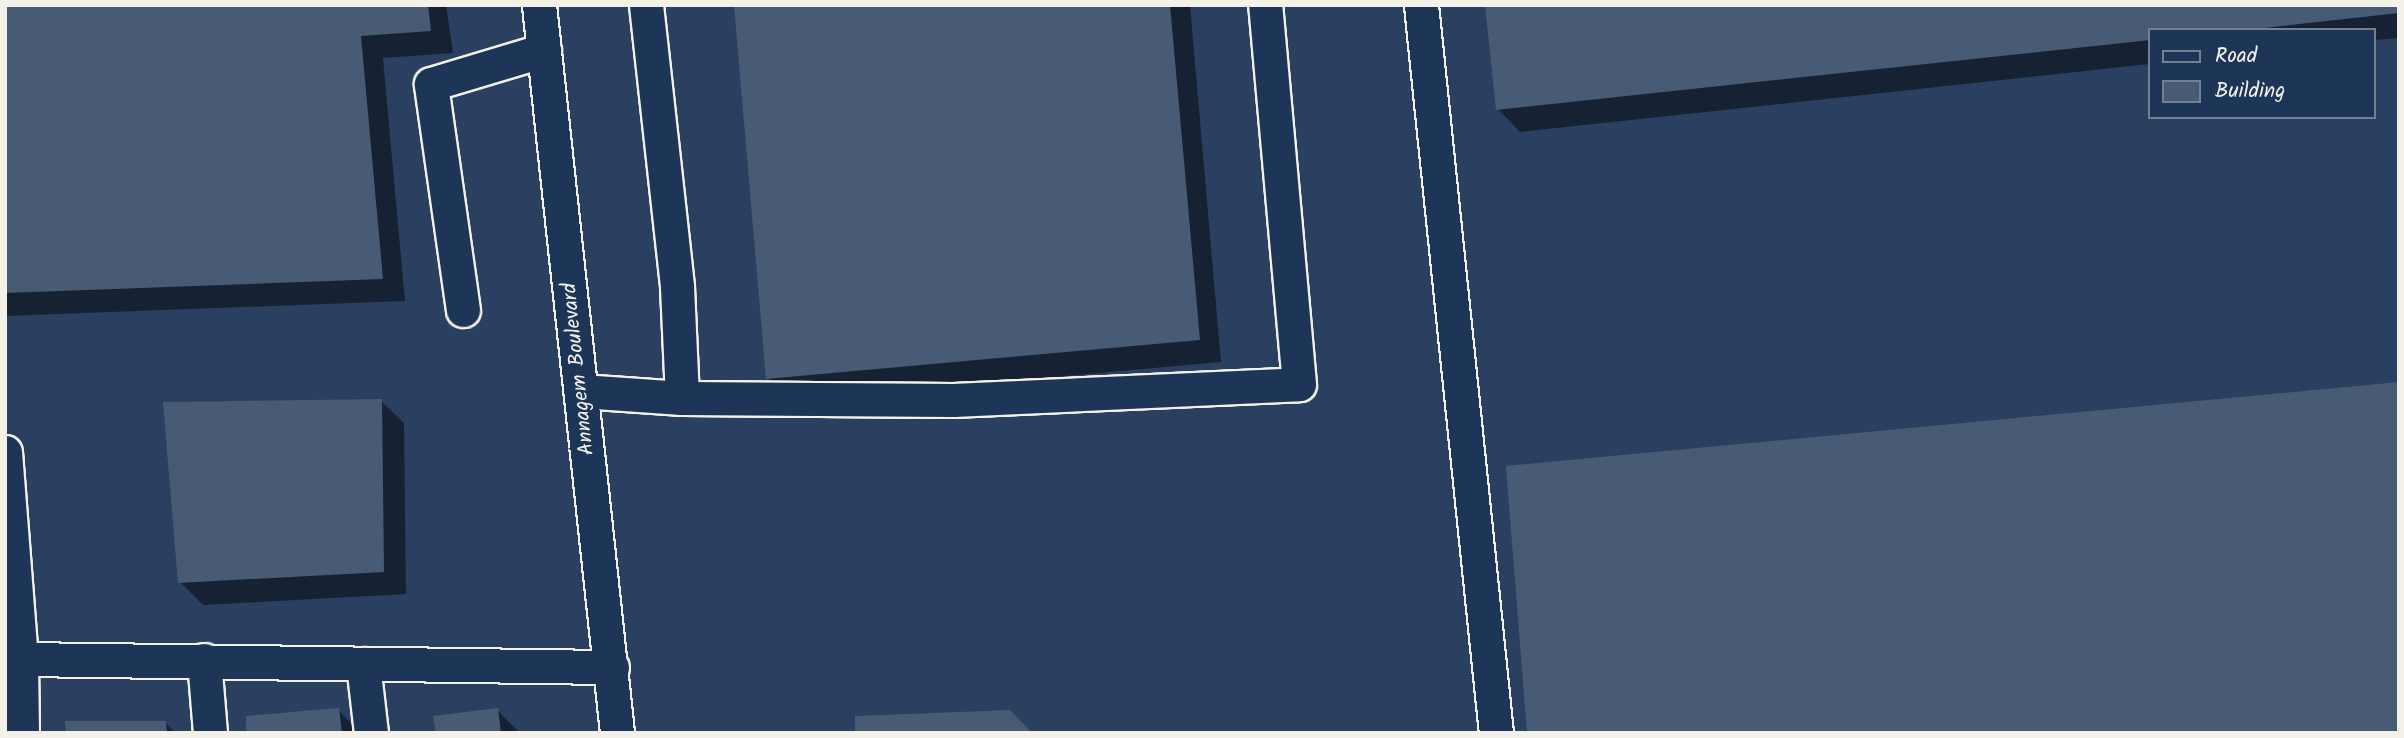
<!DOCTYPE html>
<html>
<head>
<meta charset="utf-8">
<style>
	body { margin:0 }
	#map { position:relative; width:2404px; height:738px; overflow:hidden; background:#1d3557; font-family:Kalam,sans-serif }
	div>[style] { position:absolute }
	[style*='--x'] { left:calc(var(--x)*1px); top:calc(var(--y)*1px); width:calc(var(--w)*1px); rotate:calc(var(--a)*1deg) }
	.built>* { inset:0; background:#2a4060 }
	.shadow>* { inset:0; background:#0007 }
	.building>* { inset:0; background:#485b74 }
	.roads { filter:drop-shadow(2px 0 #f4f1e8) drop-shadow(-2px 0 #f4f1e8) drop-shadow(0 2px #f4f1e8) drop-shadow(0 -2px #f4f1e8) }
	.minor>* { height:33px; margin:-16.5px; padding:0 16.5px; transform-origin:16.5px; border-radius:16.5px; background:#1d3557 }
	span { translate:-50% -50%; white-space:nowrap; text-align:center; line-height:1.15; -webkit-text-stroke:7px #1d3557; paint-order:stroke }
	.street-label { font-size:21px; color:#f4f1e8 }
	.frame { position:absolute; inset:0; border:7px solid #f4f1e8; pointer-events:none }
	.legend { position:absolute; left:2148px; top:28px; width:228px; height:91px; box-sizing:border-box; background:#1d3557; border:2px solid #738091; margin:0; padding:9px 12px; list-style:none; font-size:21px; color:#f4f1e8 }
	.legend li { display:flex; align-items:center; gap:14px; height:35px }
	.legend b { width:35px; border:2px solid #738091 }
</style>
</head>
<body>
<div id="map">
	<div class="built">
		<div style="clip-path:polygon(evenodd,5px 5px,2399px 5px,2399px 733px,5px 733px,5px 5px,2150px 30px,2374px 30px,2374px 117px,2150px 117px,2150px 30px)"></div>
	</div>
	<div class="shadow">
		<div style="clip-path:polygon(5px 5px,446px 5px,453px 53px,383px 58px,405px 301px,5px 316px)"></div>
		<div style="clip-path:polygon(735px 5px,1190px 5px,1221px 362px,790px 401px,768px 378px)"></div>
		<div style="clip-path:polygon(1487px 5px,2399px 5px,2399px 38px,2374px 40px,2374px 30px,2150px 30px,2150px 64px,1520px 132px,1498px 109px)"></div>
		<div style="clip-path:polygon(381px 401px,404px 423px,406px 594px,203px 605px,180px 582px)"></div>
		<div style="clip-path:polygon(338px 710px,361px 733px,248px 733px)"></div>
		<div style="clip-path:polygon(497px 710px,520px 733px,437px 733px)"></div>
		<div style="clip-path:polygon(165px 722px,175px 733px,68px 733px)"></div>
	</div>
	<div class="building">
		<div style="clip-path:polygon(5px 5px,428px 5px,431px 31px,361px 36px,383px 279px,5px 293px)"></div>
		<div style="clip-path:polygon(734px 5px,1170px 5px,1200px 340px,766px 379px)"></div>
		<div style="clip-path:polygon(1485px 5px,2399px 5px,2399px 13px,2246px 30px,2150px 30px,2150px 40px,1496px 110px)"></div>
		<div style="clip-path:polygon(2399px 382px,2399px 733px,1527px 733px,1506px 466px)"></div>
		<div style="clip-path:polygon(382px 399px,384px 572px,178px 583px,163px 402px)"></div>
		<div style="clip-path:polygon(339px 708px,342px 733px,246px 733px,246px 716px)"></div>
		<div style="clip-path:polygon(498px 708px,501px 733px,436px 733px,433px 716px)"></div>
		<div style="clip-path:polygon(1010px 710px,1032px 733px,855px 733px,855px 716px)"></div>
		<div style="clip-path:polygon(65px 721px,166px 721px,167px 733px,66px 733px)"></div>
	</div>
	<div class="roads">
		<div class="minor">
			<div style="--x:539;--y:5;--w:732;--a:83.88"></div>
			<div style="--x:646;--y:5;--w:284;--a:83.7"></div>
			<div style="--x:677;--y:287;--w:111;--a:87.4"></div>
			<div style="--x:682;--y:398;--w:271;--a:0.4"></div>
			<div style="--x:953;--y:400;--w:346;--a:-2.6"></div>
			<div style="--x:1299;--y:384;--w:381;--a:-95.1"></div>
			<div style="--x:1421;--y:5;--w:732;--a:84.12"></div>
			<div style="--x:463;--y:310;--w:228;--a:-98.1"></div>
			<div style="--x:431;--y:84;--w:118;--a:-16.7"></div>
			<div style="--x:581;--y:391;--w:101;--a:4"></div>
			<div style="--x:5;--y:452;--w:208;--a:85.6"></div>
			<div style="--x:204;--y:660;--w:73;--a:85.3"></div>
			<div style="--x:363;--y:664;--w:69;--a:83.4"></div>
			<div style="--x:22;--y:733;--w:74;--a:-90.8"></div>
			<div style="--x:21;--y:659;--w:591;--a:0.78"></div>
		</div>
	</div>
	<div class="street-label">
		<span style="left:579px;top:369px;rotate:-96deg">Annagem Boulevard</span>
	</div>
	<div class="frame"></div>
	<ul class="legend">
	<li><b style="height:9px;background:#1d3557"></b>Road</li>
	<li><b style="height:19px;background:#485b74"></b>Building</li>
	</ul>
</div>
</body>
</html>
